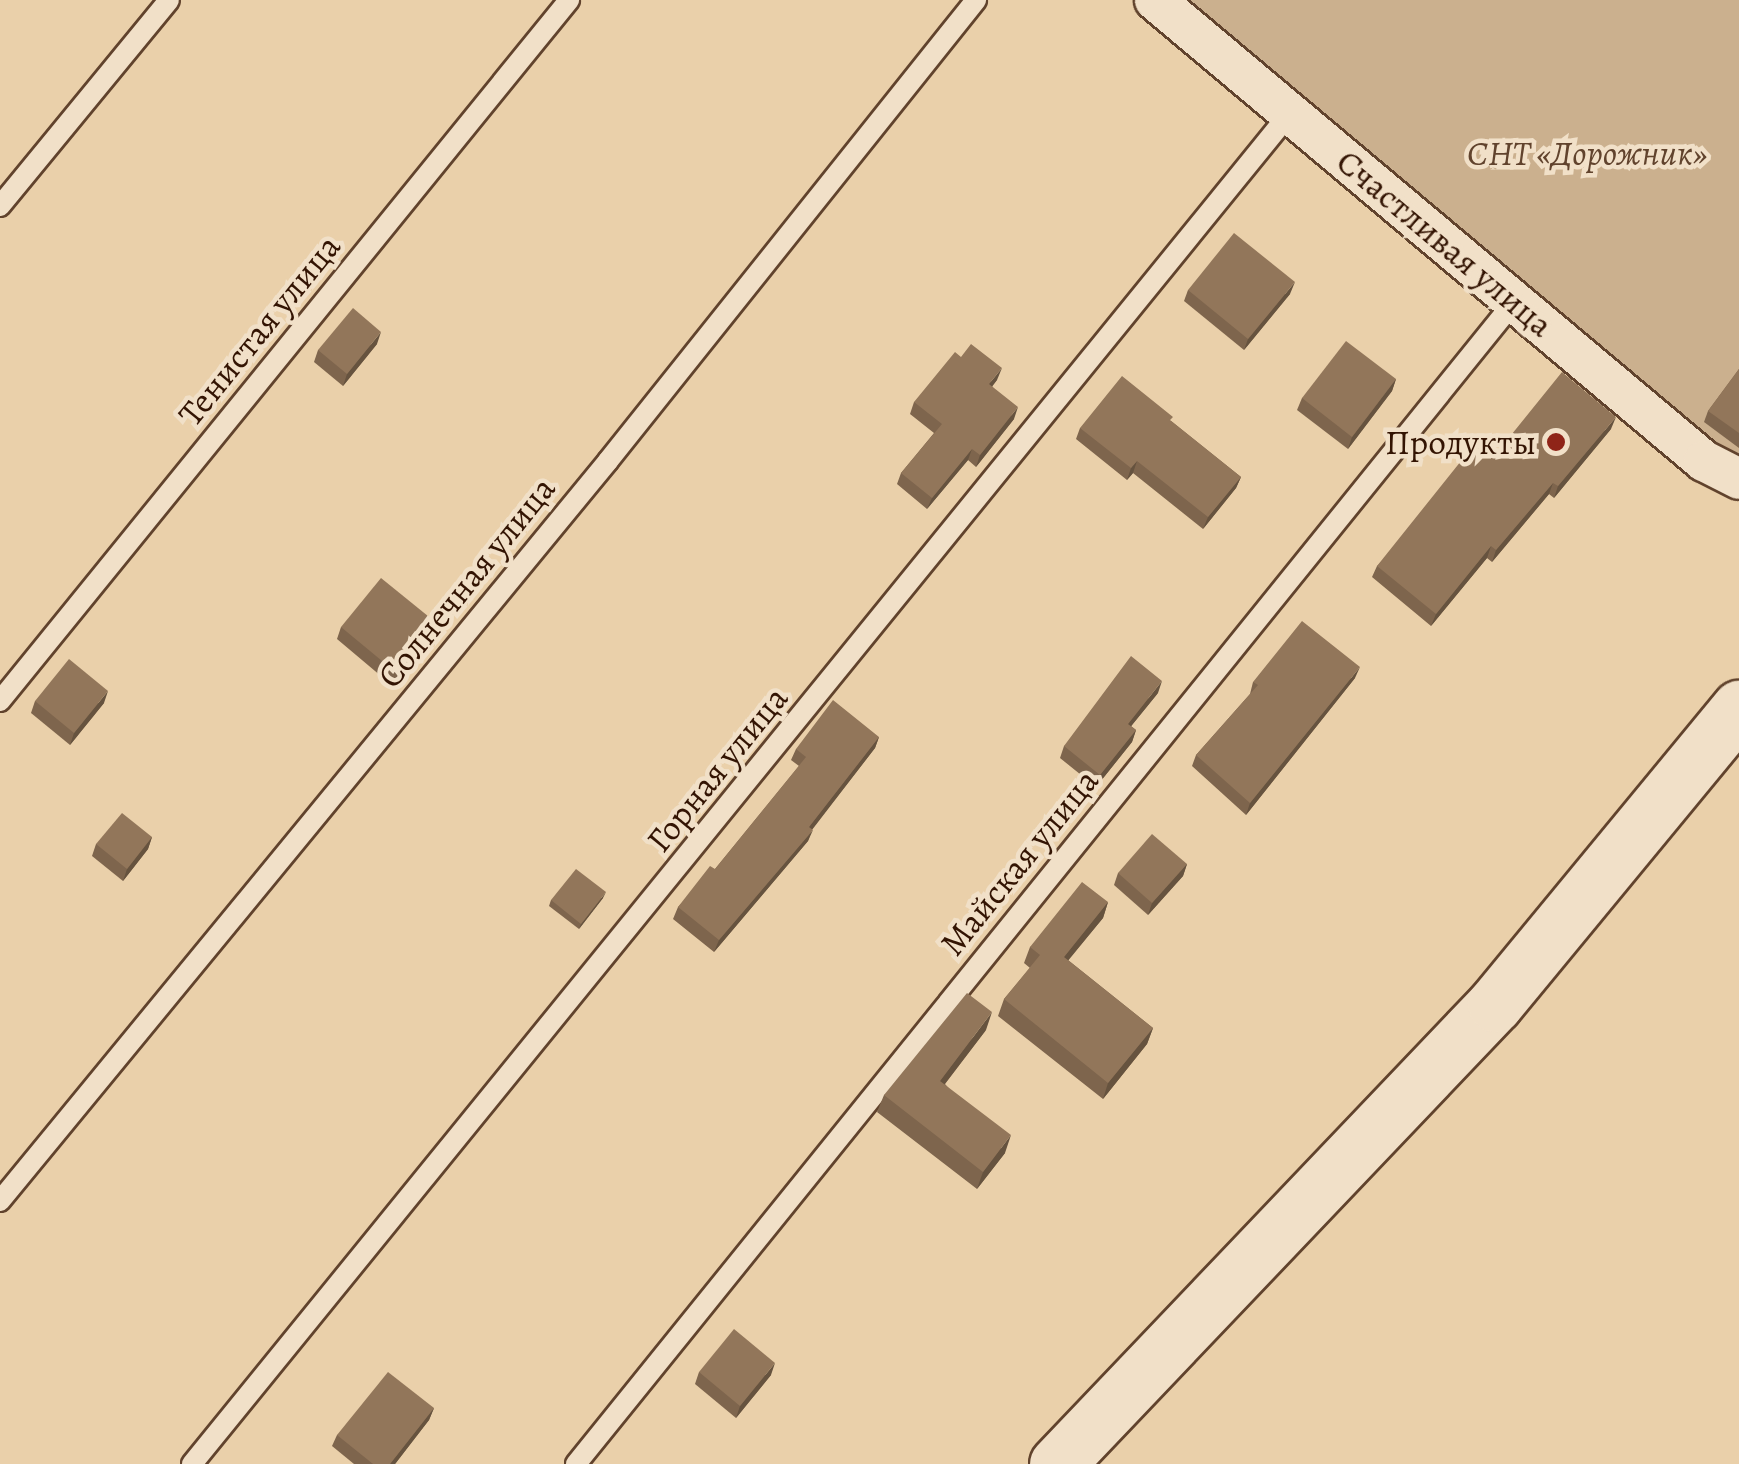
<!DOCTYPE html>
<html>
<head>
<meta charset="utf-8">
<style>
	body { margin:0 }
	#map { position:relative; width:1739px; height:1464px; overflow:hidden; background:#ead0aa; font-family:Alegreya,serif }
	div>[style] { position:absolute }
	[style*='--x'] { left:calc(var(--x)*1px); top:calc(var(--y)*1px); width:calc(var(--w)*1px); rotate:calc(var(--a)*1deg) }
	.green>* { inset:0; background:#cbb08e }
	.roads { filter:drop-shadow(2px 0 #61432d) drop-shadow(-2px 0 #61432d) drop-shadow(0 2px #61432d) drop-shadow(0 -2px #61432d) }
	.lane>* { height:20px; margin:-10px; padding:0 10px; transform-origin:10px; border-radius:10px; background:#f1e0c8 }
	.street>* { height:40px; margin:-20px; padding:0 20px; transform-origin:20px; border-radius:20px; background:#f1e0c8 }
	.secondary>* { height:55px; margin:-27.5px; padding:0 27.5px; transform-origin:27.5px; border-radius:27.5px; background:#f1e0c8 }
	.wall>* { inset:0; background:#7e654d }
	.shaded-wall>* { inset:0; background:#66533f }
	.building>* { inset:0; background:#92765a }
	.dots>* { width:28px; height:28px; translate:-50% -50%; box-sizing:border-box; border:5px solid #f1e0c8; border-radius:50% }
	span { translate:-50% -50%; white-space:nowrap; text-align:center; line-height:1.15; -webkit-text-stroke:9px #f1e0c8; paint-order:stroke }
	.park-label { font-size:35px; color:#61432d; font-style:italic }
	.street-label { font-size:35px; color:#331403 }
	.poi-label { font-size:35px; color:#331403 }
	.right { translate:-100% -50%; text-align:right }
</style>
</head>
<body>
<div id="map">
	<div class="green">
		<div style="clip-path:polygon(1155px 0,1739px 0,1739px 463px,1706px 445px)"></div>
	</div>
	<div class="roads">
		<div class="lane">
			<div style="--x:0;--y:206;--w:266;--a:-50.6"></div>
			<div style="--x:0;--y:701;--w:903;--a:-50.93"></div>
			<div style="--x:0;--y:1201;--w:958;--a:-50.59"></div>
			<div style="--x:608;--y:461;--w:590;--a:-51.4"></div>
			<div style="--x:192;--y:1464;--w:1741;--a:-50.9"></div>
			<div style="--x:576;--y:1464;--w:1493;--a:-51.09"></div>
		</div>
		<div class="street">
			<div style="--x:1155;--y:0;--w:717;--a:40.02"></div>
			<div style="--x:1704;--y:461;--w:39;--a:27"></div>
		</div>
		<div class="secondary">
			<div style="--x:1057;--y:1464;--w:635;--a:-46.4"></div>
			<div style="--x:1495;--y:1004;--w:384;--a:-50.5"></div>
		</div>
	</div>
	<div class="wall">
		<div style="clip-path:polygon(1188px 290px,1290px 294px,1244px 350px,1184px 301px)"></div>
		<div style="clip-path:polygon(377px 344px,343px 386px,314px 362px,318px 350px)"></div>
		<div style="clip-path:polygon(1739px 369px,1739px 448px,1704px 422px,1708px 411px)"></div>
		<div style="clip-path:polygon(1396px 379px,1392px 391px,1348px 449px,1297px 410px,1302px 398px)"></div>
		<div style="clip-path:polygon(997px 380px,992px 386px,1014px 419px,976px 467px,968px 460px,927px 509px,897px 484px,901px 473px,934px 433px,910px 414px,914px 402px)"></div>
		<div style="clip-path:polygon(1171px 421px,1241px 477px,1236px 488px,1203px 529px,1133px 473px,1127px 480px,1076px 439px,1080px 428px)"></div>
		<div style="clip-path:polygon(1611px 429px,1554px 498px,1549px 494px,1492px 562px,1487px 558px,1431px 626px,1372px 577px,1377px 566px,1495px 455px)"></div>
		<div style="clip-path:polygon(341px 627px,435px 637px,394px 687px,337px 639px)"></div>
		<div style="clip-path:polygon(1355px 678px,1246px 815px,1192px 766px,1196px 755px,1250px 694px,1253px 682px)"></div>
		<div style="clip-path:polygon(1158px 693px,1131px 726px,1136px 730px,1132px 742px,1096px 787px,1060px 758px,1064px 746px)"></div>
		<div style="clip-path:polygon(35px 701px,104px 703px,70px 745px,31px 713px)"></div>
		<div style="clip-path:polygon(879px 737px,875px 748px,812px 829px,808px 841px,714px 952px,673px 919px,678px 907px,715px 869px,799px 766px,791px 760px,796px 749px)"></div>
		<div style="clip-path:polygon(152px 837px,148px 849px,123px 881px,92px 856px,96px 844px)"></div>
		<div style="clip-path:polygon(1187px 864px,1183px 876px,1148px 915px,1114px 885px,1118px 873px)"></div>
		<div style="clip-path:polygon(603px 898px,579px 929px,549px 906px,551px 900px)"></div>
		<div style="clip-path:polygon(1108px 902px,1103px 918px,1068px 960px,1153px 1028px,1147px 1044px,1103px 1099px,998px 1016px,1004px 999px,1030px 968px,1024px 963px,1030px 947px)"></div>
		<div style="clip-path:polygon(986px 1030px,945px 1084px,1005px 1153px,977px 1189px,877px 1112px,884px 1095px)"></div>
		<div style="clip-path:polygon(699px 1372px,771px 1375px,736px 1418px,695px 1384px)"></div>
		<div style="clip-path:polygon(434px 1408px,429px 1420px,395px 1464px,354px 1464px,332px 1446px,337px 1435px)"></div>
	</div>
	<div class="shaded-wall">
		<div style="clip-path:polygon(1295px 282px,1290px 294px,1244px 350px,1248px 339px)"></div>
		<div style="clip-path:polygon(381px 332px,377px 344px,343px 386px,347px 374px)"></div>
		<div style="clip-path:polygon(1002px 368px,997px 380px,985px 396px,989px 384px)"></div>
		<div style="clip-path:polygon(1396px 379px,1392px 391px,1348px 449px,1352px 437px)"></div>
		<div style="clip-path:polygon(1018px 407px,1014px 419px,976px 467px,980px 455px)"></div>
		<div style="clip-path:polygon(1616px 417px,1611px 429px,1554px 498px,1558px 486px)"></div>
		<div style="clip-path:polygon(972px 449px,968px 460px,927px 509px,932px 498px)"></div>
		<div style="clip-path:polygon(1137px 461px,1133px 473px,1127px 480px,1131px 468px)"></div>
		<div style="clip-path:polygon(1241px 477px,1236px 488px,1203px 529px,1208px 517px)"></div>
		<div style="clip-path:polygon(1553px 483px,1549px 494px,1492px 562px,1496px 550px)"></div>
		<div style="clip-path:polygon(1491px 546px,1487px 558px,1431px 626px,1436px 614px)"></div>
		<div style="clip-path:polygon(439px 625px,435px 637px,394px 687px,399px 675px)"></div>
		<div style="clip-path:polygon(1360px 667px,1355px 678px,1246px 815px,1250px 803px)"></div>
		<div style="clip-path:polygon(1162px 681px,1158px 693px,1124px 735px,1128px 724px)"></div>
		<div style="clip-path:polygon(108px 691px,104px 703px,70px 745px,74px 733px)"></div>
		<div style="clip-path:polygon(1136px 730px,1132px 742px,1096px 787px,1100px 775px)"></div>
		<div style="clip-path:polygon(879px 737px,875px 748px,805px 839px,809px 827px)"></div>
		<div style="clip-path:polygon(813px 830px,808px 841px,714px 952px,719px 940px)"></div>
		<div style="clip-path:polygon(152px 837px,148px 849px,123px 881px,127px 869px)"></div>
		<div style="clip-path:polygon(1187px 864px,1183px 876px,1148px 915px,1152px 903px)"></div>
		<div style="clip-path:polygon(606px 892px,603px 898px,579px 929px,581px 924px)"></div>
		<div style="clip-path:polygon(1108px 902px,1103px 918px,1058px 973px,1064px 957px)"></div>
		<div style="clip-path:polygon(992px 1012px,986px 1030px,934px 1098px,940px 1081px)"></div>
		<div style="clip-path:polygon(1153px 1028px,1147px 1044px,1103px 1099px,1108px 1083px)"></div>
		<div style="clip-path:polygon(1011px 1135px,1005px 1153px,977px 1189px,983px 1172px)"></div>
		<div style="clip-path:polygon(775px 1363px,771px 1375px,736px 1418px,740px 1406px)"></div>
		<div style="clip-path:polygon(434px 1408px,429px 1420px,395px 1464px,390px 1464px)"></div>
	</div>
	<div class="building">
		<div style="clip-path:polygon(1234px 233px,1295px 282px,1248px 339px,1188px 290px)"></div>
		<div style="clip-path:polygon(353px 308px,381px 332px,347px 374px,318px 350px)"></div>
		<div style="clip-path:polygon(1346px 341px,1396px 379px,1352px 437px,1302px 398px)"></div>
		<div style="clip-path:polygon(971px 344px,1002px 368px,989px 384px,1018px 407px,980px 455px,972px 449px,932px 498px,901px 473px,942px 424px,914px 402px,955px 352px,961px 357px)"></div>
		<div style="clip-path:polygon(1739px 369px,1739px 433px,1708px 411px)"></div>
		<div style="clip-path:polygon(1562px 372px,1616px 417px,1558px 486px,1553px 483px,1496px 550px,1491px 546px,1436px 614px,1377px 566px,1477px 441px,1495px 455px)"></div>
		<div style="clip-path:polygon(1122px 376px,1173px 417px,1170px 420px,1241px 477px,1208px 517px,1137px 461px,1131px 468px,1080px 428px)"></div>
		<div style="clip-path:polygon(381px 578px,439px 625px,399px 675px,341px 627px)"></div>
		<div style="clip-path:polygon(1302px 621px,1360px 667px,1250px 803px,1196px 755px,1258px 685px,1253px 682px)"></div>
		<div style="clip-path:polygon(1131px 656px,1162px 681px,1128px 724px,1136px 730px,1100px 775px,1064px 746px)"></div>
		<div style="clip-path:polygon(69px 659px,108px 691px,74px 733px,35px 701px)"></div>
		<div style="clip-path:polygon(833px 700px,879px 737px,809px 827px,813px 830px,719px 940px,678px 907px,710px 866px,715px 869px,806px 757px,796px 749px)"></div>
		<div style="clip-path:polygon(122px 813px,152px 837px,127px 869px,96px 844px)"></div>
		<div style="clip-path:polygon(1152px 834px,1187px 864px,1152px 903px,1118px 873px)"></div>
		<div style="clip-path:polygon(576px 869px,606px 892px,581px 924px,551px 900px)"></div>
		<div style="clip-path:polygon(1082px 882px,1108px 902px,1064px 957px,1153px 1028px,1108px 1083px,1004px 999px,1040px 955px,1030px 947px)"></div>
		<div style="clip-path:polygon(967px 993px,992px 1012px,940px 1081px,1011px 1135px,983px 1172px,884px 1095px)"></div>
		<div style="clip-path:polygon(734px 1329px,775px 1363px,740px 1406px,699px 1372px)"></div>
		<div style="clip-path:polygon(388px 1372px,434px 1408px,390px 1464px,373px 1464px,337px 1435px)"></div>
	</div>
	<div class="dots">
		<div style="left:1556px;top:442px;background:#8f2418"></div>
	</div>
	<div class="park-label">
		<span style="left:1587px;top:153px">СНТ «Дорожник»</span>
	</div>
	<div class="street-label">
		<span style="left:1445px;top:243px;rotate:40deg">Счастливая улица</span>
		<span style="left:259px;top:330px;rotate:-51deg">Тенистая улица</span>
		<span style="left:466px;top:582px;rotate:-51deg">Солнечная улица</span>
		<span style="left:717px;top:769px;rotate:-51deg">Горная улица</span>
		<span style="left:1019px;top:862px;rotate:-51deg">Майская улица</span>
	</div>
	<div class="poi-label">
		<span class="right" style="left:1536px;top:442px">Продукты</span>
	</div>
</div>
</body>
</html>
